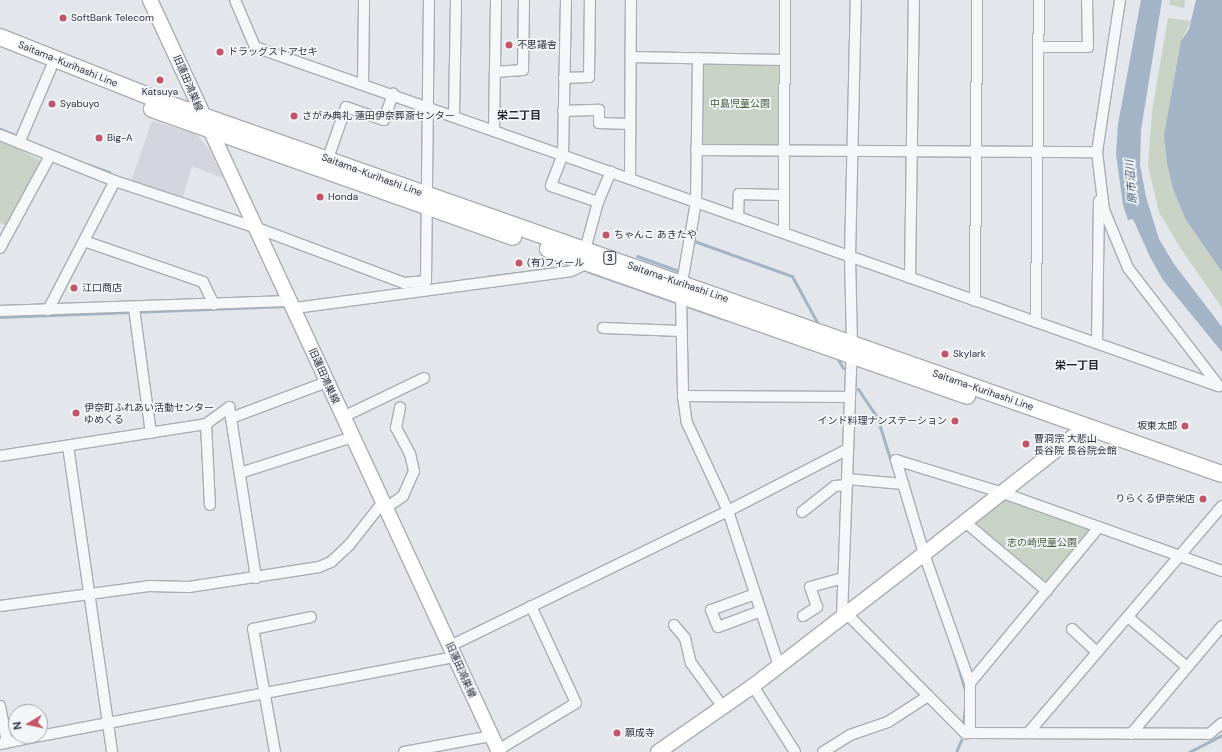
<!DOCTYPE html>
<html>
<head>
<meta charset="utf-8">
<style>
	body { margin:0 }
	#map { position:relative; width:1222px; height:752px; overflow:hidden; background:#e3e6ea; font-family:"DM Sans","Noto Sans JP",sans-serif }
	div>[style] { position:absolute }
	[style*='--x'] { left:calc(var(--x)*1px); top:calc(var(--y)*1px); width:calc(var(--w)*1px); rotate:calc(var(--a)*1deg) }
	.built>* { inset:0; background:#d2d5dc }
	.green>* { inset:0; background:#c9d3c5 }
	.water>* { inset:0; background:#a2b4c6 }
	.stream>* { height:3px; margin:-1.5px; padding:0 1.5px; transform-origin:1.5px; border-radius:1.5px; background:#a2b4c6 }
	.roads { filter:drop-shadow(1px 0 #a9adb4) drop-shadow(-1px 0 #a9adb4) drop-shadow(0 1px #a9adb4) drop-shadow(0 -1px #a9adb4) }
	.street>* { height:10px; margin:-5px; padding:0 5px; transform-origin:5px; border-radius:5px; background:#f6f7f9 }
	.secondary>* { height:14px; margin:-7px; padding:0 7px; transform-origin:7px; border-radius:7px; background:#fff }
	.primary>* { height:16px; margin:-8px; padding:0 8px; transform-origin:8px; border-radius:8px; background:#fff }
	.dots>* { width:11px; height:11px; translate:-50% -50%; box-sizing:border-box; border:2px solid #f3f5f7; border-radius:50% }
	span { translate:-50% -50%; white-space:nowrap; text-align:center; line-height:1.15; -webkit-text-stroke:3.5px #f3f5f7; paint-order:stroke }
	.shield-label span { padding:1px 3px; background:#f3f5f7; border:1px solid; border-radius:3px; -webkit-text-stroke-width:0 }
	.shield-label { font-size:9px; color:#2d3441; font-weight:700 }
	.poi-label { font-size:10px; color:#2d3441 }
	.left { translate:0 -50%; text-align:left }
	.right { translate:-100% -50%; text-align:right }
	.street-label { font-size:10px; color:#2d3441 }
	.park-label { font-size:10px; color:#425b3b }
	.neighbourhood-label { font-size:11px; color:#1f2532; font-weight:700 }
	.water-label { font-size:11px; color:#3a5371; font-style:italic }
	.north { position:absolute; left:8px; top:704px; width:40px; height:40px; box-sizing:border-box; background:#f3f5f7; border:1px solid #a4a8ae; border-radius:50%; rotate:261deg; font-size:11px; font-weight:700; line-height:16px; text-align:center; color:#2d3441 }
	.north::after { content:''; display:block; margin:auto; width:14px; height:18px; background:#c25567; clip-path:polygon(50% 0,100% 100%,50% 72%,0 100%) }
</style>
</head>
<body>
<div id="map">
	<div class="built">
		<div style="clip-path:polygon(152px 121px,196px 134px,209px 149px,223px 178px,192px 166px,182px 200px,131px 181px)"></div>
	</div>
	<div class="green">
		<div style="clip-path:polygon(1170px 0,1185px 0,1184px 8px,1169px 5px)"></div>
		<div style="clip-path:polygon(1168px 18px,1191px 21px,1181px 41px,1186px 220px,1222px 272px,1222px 308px,1181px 249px,1159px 212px,1148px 166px,1152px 111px)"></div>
		<div style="clip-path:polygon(702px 62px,779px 63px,778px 147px,702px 146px)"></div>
		<div style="clip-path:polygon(0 140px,42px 161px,9px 227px,0 223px)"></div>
		<div style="clip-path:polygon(1001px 497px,1092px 531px,1047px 586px,974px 522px)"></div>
	</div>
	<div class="water">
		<div style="clip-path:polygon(1141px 0,1162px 0,1141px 130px,1140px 165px,1146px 197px,1159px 239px,1174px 264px,1222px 327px,1222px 352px,1163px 280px,1150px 257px,1133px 219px,1128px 220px,1123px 205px,1116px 154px,1118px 124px)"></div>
		<div style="clip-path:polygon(1196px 0,1222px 0,1222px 272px,1186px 220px,1173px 189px,1167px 163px,1164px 135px,1172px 91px,1181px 41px,1189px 29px)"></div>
	</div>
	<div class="stream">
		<div style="--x:0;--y:129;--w:18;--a:22"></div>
		<div style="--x:83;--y:163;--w:28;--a:19"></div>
		<div style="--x:693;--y:244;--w:3;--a:-72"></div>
		<div style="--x:694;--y:241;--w:104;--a:19.7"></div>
		<div style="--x:792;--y:276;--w:55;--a:61.6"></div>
		<div style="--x:637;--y:256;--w:48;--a:19.6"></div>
		<div style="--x:587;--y:271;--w:148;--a:19.3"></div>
		<div style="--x:485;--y:277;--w:89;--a:-7.1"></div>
		<div style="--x:0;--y:317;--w:288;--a:-2.2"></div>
		<div style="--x:836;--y:356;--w:14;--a:60"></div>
		<div style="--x:858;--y:389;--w:34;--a:56"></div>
		<div style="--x:877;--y:417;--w:50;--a:72.6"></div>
		<div style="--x:954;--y:653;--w:42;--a:73.3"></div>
		<div style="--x:963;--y:725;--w:18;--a:-84"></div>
		<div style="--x:956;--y:752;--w:13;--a:-67"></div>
		<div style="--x:1189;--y:752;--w:37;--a:-27"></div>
	</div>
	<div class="roads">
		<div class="street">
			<div style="--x:235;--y:0;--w:51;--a:66.9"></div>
			<div style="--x:255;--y:47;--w:1021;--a:19.39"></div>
			<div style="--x:566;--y:0;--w:154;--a:91.1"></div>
			<div style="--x:563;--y:154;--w:34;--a:111"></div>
			<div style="--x:551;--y:186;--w:50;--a:18.8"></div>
			<div style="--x:598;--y:202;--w:33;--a:-67"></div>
			<div style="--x:1120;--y:0;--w:154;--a:98.6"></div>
			<div style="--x:1097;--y:152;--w:58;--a:83.1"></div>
			<div style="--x:1104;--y:210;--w:63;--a:67.5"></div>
			<div style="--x:1128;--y:268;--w:149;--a:52.4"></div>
			<div style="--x:1038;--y:47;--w:50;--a:0"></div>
			<div style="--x:1088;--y:47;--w:47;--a:-91.2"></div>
			<div style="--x:631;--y:57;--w:154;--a:1.1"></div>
			<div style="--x:495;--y:72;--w:28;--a:-4"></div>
			<div style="--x:523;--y:70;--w:70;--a:-89.2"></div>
			<div style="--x:564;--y:78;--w:25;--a:-2"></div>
			<div style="--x:589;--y:77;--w:77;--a:-89.3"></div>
			<div style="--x:363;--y:84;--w:84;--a:-89.3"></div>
			<div style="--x:563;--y:111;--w:36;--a:-2"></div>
			<div style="--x:599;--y:110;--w:13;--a:90"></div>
			<div style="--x:599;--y:123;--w:31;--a:2"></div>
			<div style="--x:454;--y:116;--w:116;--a:-89"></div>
			<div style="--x:494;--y:130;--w:130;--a:-89.1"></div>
			<div style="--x:0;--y:135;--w:124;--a:21.8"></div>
			<div style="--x:115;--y:181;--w:150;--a:18.3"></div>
			<div style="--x:257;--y:228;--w:157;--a:20.5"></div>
			<div style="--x:404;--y:283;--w:22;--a:-5"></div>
			<div style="--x:426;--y:281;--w:281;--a:-89.4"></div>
			<div style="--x:19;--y:143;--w:82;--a:-66.9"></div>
			<div style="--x:696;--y:150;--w:401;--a:0.3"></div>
			<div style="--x:326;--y:164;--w:60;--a:-70.7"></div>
			<div style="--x:346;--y:107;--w:40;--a:18.9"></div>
			<div style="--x:384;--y:120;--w:28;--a:-71"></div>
			<div style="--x:630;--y:179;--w:179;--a:-89.7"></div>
			<div style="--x:738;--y:217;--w:23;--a:-88"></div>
			<div style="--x:739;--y:194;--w:45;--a:1.3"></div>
			<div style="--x:784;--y:233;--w:233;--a:-89.8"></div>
			<div style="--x:84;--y:241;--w:126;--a:19"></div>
			<div style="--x:203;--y:282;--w:25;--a:64"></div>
			<div style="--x:0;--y:248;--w:105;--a:-61.5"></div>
			<div style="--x:585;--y:250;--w:50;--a:-74.8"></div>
			<div style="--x:910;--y:278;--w:278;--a:-89.2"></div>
			<div style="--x:682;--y:283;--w:82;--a:-80.2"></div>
			<div style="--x:696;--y:202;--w:144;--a:-89.2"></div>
			<div style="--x:681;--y:297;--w:99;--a:88.8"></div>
			<div style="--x:683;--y:396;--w:27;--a:82"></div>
			<div style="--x:687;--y:423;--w:97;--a:65"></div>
			<div style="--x:728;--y:511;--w:163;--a:71.8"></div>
			<div style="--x:975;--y:301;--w:301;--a:-89.6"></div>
			<div style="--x:134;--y:308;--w:126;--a:82.3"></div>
			<div style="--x:295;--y:308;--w:278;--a:-7.6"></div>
			<div style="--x:571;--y:271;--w:19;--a:-25"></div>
			<div style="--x:48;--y:310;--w:145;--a:-62.6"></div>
			<div style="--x:0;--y:311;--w:291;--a:-2"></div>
			<div style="--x:1036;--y:322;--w:322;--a:-89.5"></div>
			<div style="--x:603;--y:328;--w:79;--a:2.2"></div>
			<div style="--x:1097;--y:343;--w:142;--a:-89.2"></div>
			<div style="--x:683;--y:396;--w:167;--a:0.3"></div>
			<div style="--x:343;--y:417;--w:90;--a:-25.7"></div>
			<div style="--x:231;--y:418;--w:162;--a:81.1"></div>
			<div style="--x:206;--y:424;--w:81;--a:87.2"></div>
			<div style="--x:68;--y:446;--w:309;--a:81.8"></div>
			<div style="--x:0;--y:456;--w:208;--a:-8.8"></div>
			<div style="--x:206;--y:424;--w:29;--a:-36"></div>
			<div style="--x:229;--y:407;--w:11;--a:80"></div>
			<div style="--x:231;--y:418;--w:103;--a:-20.6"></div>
			<div style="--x:240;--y:473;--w:119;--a:-17.7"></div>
			<div style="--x:847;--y:479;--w:56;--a:5.1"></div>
			<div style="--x:386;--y:508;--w:21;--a:-35"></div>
			<div style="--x:403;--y:496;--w:27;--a:-66"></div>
			<div style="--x:414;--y:471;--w:17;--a:-103"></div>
			<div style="--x:410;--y:454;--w:30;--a:-118"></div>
			<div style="--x:396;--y:428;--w:21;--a:-79"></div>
			<div style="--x:802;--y:512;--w:42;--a:-38.2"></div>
			<div style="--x:835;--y:486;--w:12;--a:-5"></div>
			<div style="--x:965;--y:522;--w:107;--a:40.1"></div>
			<div style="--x:1222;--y:571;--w:236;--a:-160.4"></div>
			<div style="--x:1000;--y:492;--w:109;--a:-162.9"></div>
			<div style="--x:896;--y:460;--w:98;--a:73.4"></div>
			<div style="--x:924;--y:554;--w:137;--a:70.4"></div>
			<div style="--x:970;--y:683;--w:50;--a:90"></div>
			<div style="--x:970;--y:733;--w:239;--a:0.2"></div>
			<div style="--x:1209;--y:734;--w:17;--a:-40"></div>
			<div style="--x:755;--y:594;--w:47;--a:160"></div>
			<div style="--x:711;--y:610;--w:18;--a:68"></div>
			<div style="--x:718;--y:627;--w:46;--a:-20.4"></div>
			<div style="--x:0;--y:606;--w:150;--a:-7.6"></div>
			<div style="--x:149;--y:586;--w:40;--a:1.4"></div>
			<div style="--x:189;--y:587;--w:132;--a:-8.7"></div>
			<div style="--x:319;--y:567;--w:13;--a:-23"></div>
			<div style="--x:331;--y:562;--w:26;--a:-43"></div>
			<div style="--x:350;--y:544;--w:53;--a:-51.8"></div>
			<div style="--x:846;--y:613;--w:170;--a:45.2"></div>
			<div style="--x:803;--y:616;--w:17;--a:-33"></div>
			<div style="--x:817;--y:607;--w:21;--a:-109"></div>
			<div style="--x:810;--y:587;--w:34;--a:-15"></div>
			<div style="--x:842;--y:616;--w:272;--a:-87.9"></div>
			<div style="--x:852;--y:344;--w:87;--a:-91.3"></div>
			<div style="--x:850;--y:257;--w:257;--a:-88.7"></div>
			<div style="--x:1128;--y:617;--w:77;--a:40.3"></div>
			<div style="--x:674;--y:625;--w:17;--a:50"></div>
			<div style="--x:685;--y:638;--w:26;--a:77"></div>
			<div style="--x:691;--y:663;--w:54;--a:54"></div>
			<div style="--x:1072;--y:629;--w:34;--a:43"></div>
			<div style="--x:450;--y:646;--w:309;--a:-25.9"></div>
			<div style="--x:728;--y:511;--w:135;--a:-27.3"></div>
			<div style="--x:970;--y:683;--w:202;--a:-50.4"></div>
			<div style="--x:753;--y:686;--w:78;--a:57.5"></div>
			<div style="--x:0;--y:706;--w:37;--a:79"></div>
			<div style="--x:1029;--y:732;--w:297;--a:-49.5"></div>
			<div style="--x:1131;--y:734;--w:141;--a:-49.9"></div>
			<div style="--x:40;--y:736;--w:421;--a:-10.8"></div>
			<div style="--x:0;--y:744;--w:41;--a:-11.3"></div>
			<div style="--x:498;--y:750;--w:91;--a:-31.1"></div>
			<div style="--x:576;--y:703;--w:107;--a:-114.9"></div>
			<div style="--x:275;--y:752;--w:125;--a:-100.1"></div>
			<div style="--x:253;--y:629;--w:59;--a:-11.7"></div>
			<div style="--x:404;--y:752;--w:88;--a:-10.4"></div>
			<div style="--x:823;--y:752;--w:32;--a:-32"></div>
			<div style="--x:850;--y:735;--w:40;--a:-18.9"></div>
			<div style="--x:888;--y:722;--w:48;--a:-33"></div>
		</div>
		<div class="secondary">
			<div style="--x:150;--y:0;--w:829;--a:65.1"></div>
			<div style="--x:658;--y:752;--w:116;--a:-34.8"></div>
			<div style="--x:753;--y:686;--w:216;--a:-37.7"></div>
			<div style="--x:924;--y:554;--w:196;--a:-38.2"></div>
			<div style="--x:1078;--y:433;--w:9;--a:-72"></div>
		</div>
		<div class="primary">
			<div style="--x:0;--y:37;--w:179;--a:21.7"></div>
			<div style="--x:166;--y:103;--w:1119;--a:19.36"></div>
			<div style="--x:152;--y:109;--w:383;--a:19.5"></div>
			<div style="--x:548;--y:249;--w:444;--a:19.3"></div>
		</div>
	</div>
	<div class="dots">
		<div style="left:63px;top:18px;background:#c25567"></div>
		<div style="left:509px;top:45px;background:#c25567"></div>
		<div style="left:220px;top:52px;background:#c25567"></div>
		<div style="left:160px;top:80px;background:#c25567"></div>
		<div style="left:52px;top:104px;background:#c25567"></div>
		<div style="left:294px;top:116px;background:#c25567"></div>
		<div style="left:99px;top:138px;background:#c25567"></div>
		<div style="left:320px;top:197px;background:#c25567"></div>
		<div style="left:606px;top:235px;background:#c25567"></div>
		<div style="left:519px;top:263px;background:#c25567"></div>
		<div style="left:74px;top:288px;background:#c25567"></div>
		<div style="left:945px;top:354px;background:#c25567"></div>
		<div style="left:76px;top:413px;background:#c25567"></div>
		<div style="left:955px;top:421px;background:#c25567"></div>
		<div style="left:1185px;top:426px;background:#c25567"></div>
		<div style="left:1026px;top:444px;background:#c25567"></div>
		<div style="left:1203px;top:499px;background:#c25567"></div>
		<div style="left:617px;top:733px;background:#c25567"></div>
	</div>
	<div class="shield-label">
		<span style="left:610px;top:258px">3</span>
	</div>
	<div class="poi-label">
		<span class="left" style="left:71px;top:18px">SoftBank Telecom</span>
		<span class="left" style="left:517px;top:45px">不思議舎</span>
		<span class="left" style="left:228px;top:52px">ドラッグストアセキ</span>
		<span style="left:160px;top:92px">Katsuya</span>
		<span class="left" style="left:60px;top:104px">Syabuyo</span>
		<span class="left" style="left:302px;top:116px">さがみ典礼 蓮田伊奈葬斎センター</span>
		<span class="left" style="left:107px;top:138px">Big-A</span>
		<span class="left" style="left:328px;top:197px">Honda</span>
		<span class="left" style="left:614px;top:235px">ちゃんこ あきたや</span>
		<span class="left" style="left:527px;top:263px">(有)フィール</span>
		<span class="left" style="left:82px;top:288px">江口商店</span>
		<span class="left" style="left:953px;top:354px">Skylark</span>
		<span class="left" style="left:84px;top:413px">伊奈町ふれあい活動センター<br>ゆめくる</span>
		<span class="right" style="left:947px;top:421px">インド料理ナンステーション</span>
		<span class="right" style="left:1177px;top:426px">坂東太郎</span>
		<span class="left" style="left:1034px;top:444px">曹洞宗 大悲山<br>長谷院 長谷院会館</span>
		<span class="right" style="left:1195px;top:499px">りらくる伊奈栄店</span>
		<span class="left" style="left:625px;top:733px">願成寺</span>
	</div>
	<div class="street-label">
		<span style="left:68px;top:64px;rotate:22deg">Saitama-Kurihashi Line</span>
		<span style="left:188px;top:83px;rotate:67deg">旧蓮田鴻巣線</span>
		<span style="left:372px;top:175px;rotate:20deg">Saitama-Kurihashi Line</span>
		<span style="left:678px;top:282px;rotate:19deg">Saitama-Kurihashi Line</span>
		<span style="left:324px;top:376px;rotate:66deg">旧蓮田鴻巣線</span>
		<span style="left:983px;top:390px;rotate:19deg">Saitama-Kurihashi Line</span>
		<span style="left:461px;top:670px;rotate:66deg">旧蓮田鴻巣線</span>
	</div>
	<div class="park-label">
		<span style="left:740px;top:104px">中島児童公園</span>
		<span style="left:1042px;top:543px">志の崎児童公園</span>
	</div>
	<div class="neighbourhood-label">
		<span style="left:519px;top:115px">栄二丁目</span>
		<span style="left:1077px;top:365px">栄一丁目</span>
	</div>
	<div class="water-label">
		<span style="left:1131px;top:182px;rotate:-94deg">原市沼川</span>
	</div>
	<div class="north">N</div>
</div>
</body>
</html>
